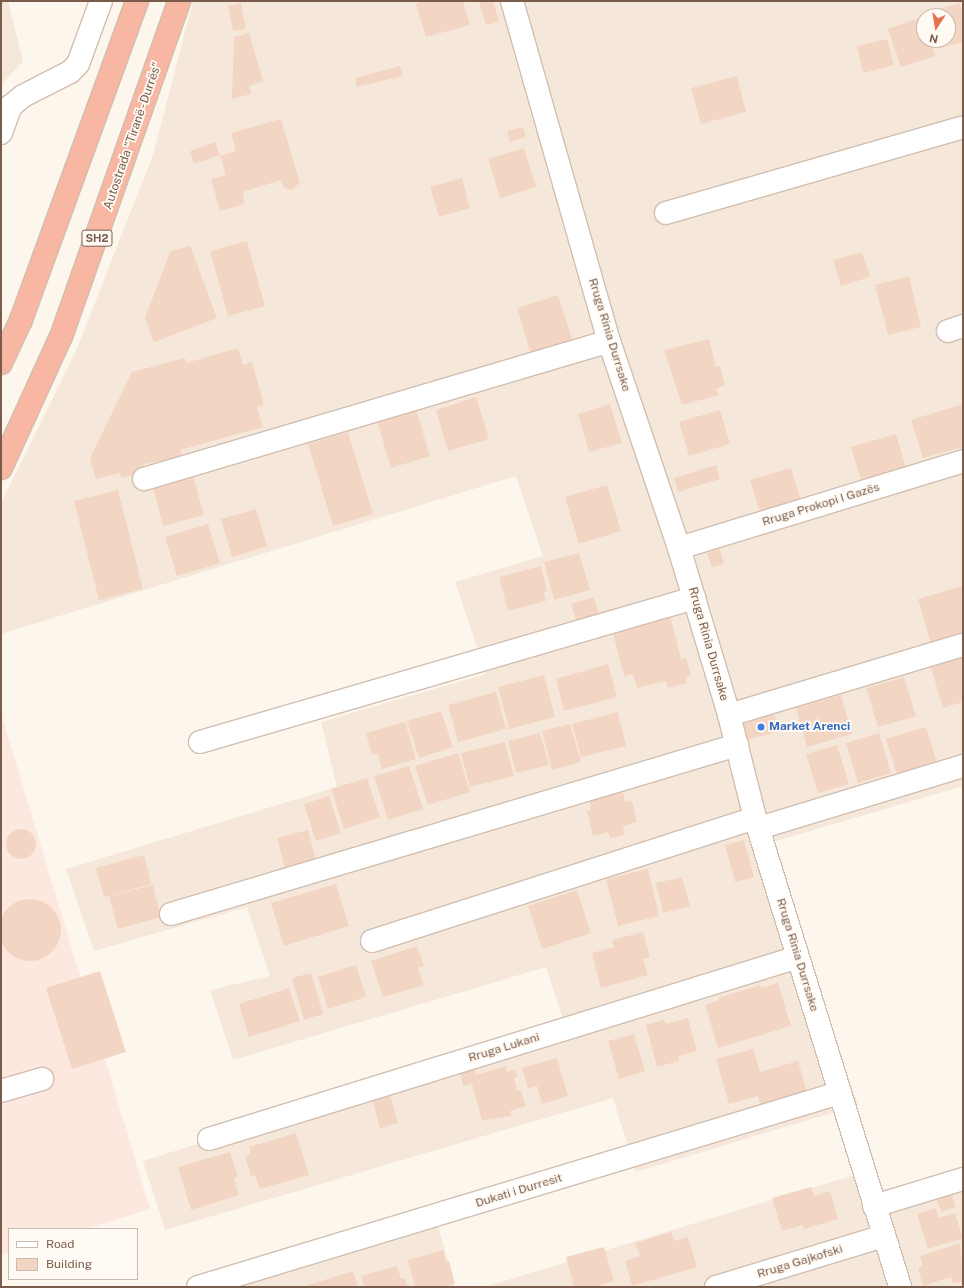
<!DOCTYPE html>
<html>
<head>
<meta charset="utf-8">
<style>
	body { margin:0 }
	#map { position:relative; width:964px; height:1288px; overflow:hidden; background:#fdf6ec; font-family:"Public Sans",sans-serif }
	div>[style] { position:absolute }
	[style*='--x'] { left:calc(var(--x)*1px); top:calc(var(--y)*1px); width:calc(var(--w)*1px); rotate:calc(var(--a)*1deg) }
	.residential>* { inset:0; background:#f5e8da }
	.commercial>* { inset:0; background:#fde8e0 }
	.building>* { inset:0; background:#f3d5c3 }
	.round { border-radius:50% }
	.roads { filter:drop-shadow(1px 0 #d1beb0) drop-shadow(-1px 0 #d1beb0) drop-shadow(0 1px #d1beb0) drop-shadow(0 -1px #d1beb0) }
	.minor>* { height:22px; margin:-11px; padding:0 11px; transform-origin:11px; border-radius:11px; background:#fff }
	.highway>* { height:22px; margin:-11px; padding:0 11px; transform-origin:11px; border-radius:11px; background:#f7b7a3 }
	.dots>* { width:11px; height:11px; translate:-50% -50%; box-sizing:border-box; border:2px solid #fffaf3; border-radius:50% }
	span { translate:-50% -50%; white-space:nowrap; text-align:center; line-height:1.15; -webkit-text-stroke:3.5px #fffaf3; paint-order:stroke }
	.shield-label span { padding:1px 3px; background:#fffaf3; border:1px solid; border-radius:3px; -webkit-text-stroke-width:0 }
	.shield-label { font-size:11px; color:#7a5c4d; font-weight:700 }
	.street-label { font-size:12px; color:#7a5c4d }
	.shop-label { font-size:12px; color:#366cbe; font-weight:700 }
	.left { translate:0 -50%; text-align:left }
	.frame { position:absolute; inset:0; border:2px solid #7a5c4d; pointer-events:none }
	.legend { position:absolute; left:8px; top:1228px; width:130px; height:52px; box-sizing:border-box; background:#fffaf3; border:1px solid #cabbb1; margin:0; padding:5px 7px; list-style:none; font-size:12px; color:#7a5c4d }
	.legend li { display:flex; align-items:center; gap:8px; height:20px }
	.legend b { width:20px; border:1px solid #cabbb1 }
	.north { position:absolute; left:916px; top:8px; width:40px; height:40px; box-sizing:border-box; background:#fffaf3; border:1px solid #cabbb1; border-radius:50%; rotate:192deg; font-size:11px; font-weight:700; line-height:16px; text-align:center; color:#7a5c4d }
	.north::after { content:''; display:block; margin:auto; width:14px; height:18px; background:#e76f51; clip-path:polygon(50% 0,100% 100%,50% 72%,0 100%) }
</style>
</head>
<body>
<div id="map">
	<div class="residential">
		<div style="clip-path:polygon(1px 1px,8px 1px,23px 61px,1px 85px)"></div>
		<div style="clip-path:polygon(evenodd,193px 1px,963px 1px,963px 786px,766px 844px,858px 1105px,636px 1172px,613px 1098px,165px 1230px,143px 1161px,566px 1028px,546px 967px,233px 1060px,210px 990px,270px 976px,247px 907px,94px 951px,66px 869px,337px 787px,321px 722px,486px 674px,455px 582px,543px 556px,516px 476px,1px 634px,1px 503px,76px 351px,153px 155px,193px 1px,924px 16px,948px 16px,948px 40px,924px 40px,924px 16px)"></div>
		<div style="clip-path:polygon(871px 1170px,881px 1207px,963px 1182px,963px 1287px,484px 1287px)"></div>
		<div style="clip-path:polygon(436px 1218px,455px 1287px,214px 1287px)"></div>
	</div>
	<div class="commercial">
		<div style="clip-path:polygon(1px 713px,150px 1209px,86px 1229px,9px 1229px,9px 1253px,1px 1255px)"></div>
	</div>
	<div class="building">
		<div style="clip-path:polygon(426px 1px,463px 1px,470px 25px,426px 37px,416px 4px)"></div>
		<div style="clip-path:polygon(479px 1px,493px 1px,499px 22px,486px 25px)"></div>
		<div style="clip-path:polygon(241px 3px,246px 29px,233px 31px,228px 6px)"></div>
		<div style="clip-path:polygon(960px 3px,963px 14px,963px 42px,937px 49px,935px 40px,948px 40px,948px 16px,928px 16px,926px 12px)"></div>
		<div style="clip-path:polygon(922px 17px,924px 40px,930px 40px,935px 56px,901px 67px,888px 29px)"></div>
		<div style="clip-path:polygon(249px 33px,263px 81px,249px 86px,251px 94px,232px 99px,234px 37px)"></div>
		<div style="clip-path:polygon(887px 39px,894px 65px,863px 73px,857px 46px)"></div>
		<div style="clip-path:polygon(400px 66px,403px 76px,357px 87px,355px 78px)"></div>
		<div style="clip-path:polygon(737px 76px,746px 112px,701px 124px,691px 88px)"></div>
		<div style="clip-path:polygon(281px 119px,300px 183px,291px 190px,284px 188px,281px 180px,243px 192px,244px 204px,220px 211px,211px 179px,226px 175px,220px 156px,236px 151px,231px 133px)"></div>
		<div style="clip-path:polygon(523px 127px,526px 137px,510px 142px,507px 131px)"></div>
		<div style="clip-path:polygon(215px 142px,220px 155px,194px 164px,190px 151px)"></div>
		<div style="clip-path:polygon(524px 148px,536px 187px,500px 198px,488px 159px)"></div>
		<div style="clip-path:polygon(462px 178px,470px 208px,439px 217px,430px 187px)"></div>
		<div style="clip-path:polygon(247px 241px,265px 306px,228px 316px,210px 251px)"></div>
		<div style="clip-path:polygon(190px 245px,217px 318px,154px 342px,145px 318px,170px 252px)"></div>
		<div style="clip-path:polygon(862px 252px,870px 277px,841px 286px,833px 260px)"></div>
		<div style="clip-path:polygon(909px 276px,921px 327px,888px 335px,875px 285px)"></div>
		<div style="clip-path:polygon(558px 295px,573px 342px,531px 354px,517px 308px)"></div>
		<div style="clip-path:polygon(709px 339px,716px 367px,720px 366px,725px 385px,716px 389px,719px 395px,682px 405px,664px 350px)"></div>
		<div style="clip-path:polygon(238px 348px,243px 365px,252px 362px,264px 405px,257px 407px,263px 427px,180px 450px,182px 457px,143px 464px,145px 471px,121px 478px,120px 473px,96px 479px,90px 458px,132px 372px,185px 358px,186px 363px)"></div>
		<div style="clip-path:polygon(476px 397px,489px 439px,448px 451px,436px 410px)"></div>
		<div style="clip-path:polygon(610px 404px,622px 443px,589px 452px,578px 414px)"></div>
		<div style="clip-path:polygon(963px 404px,963px 447px,923px 458px,911px 420px)"></div>
		<div style="clip-path:polygon(416px 409px,430px 456px,391px 468px,377px 421px)"></div>
		<div style="clip-path:polygon(720px 410px,730px 444px,689px 456px,679px 422px)"></div>
		<div style="clip-path:polygon(348px 432px,373px 514px,333px 526px,308px 444px)"></div>
		<div style="clip-path:polygon(896px 434px,908px 475px,863px 487px,851px 447px)"></div>
		<div style="clip-path:polygon(716px 465px,720px 479px,678px 492px,674px 478px)"></div>
		<div style="clip-path:polygon(791px 468px,802px 504px,761px 516px,750px 480px)"></div>
		<div style="clip-path:polygon(193px 476px,204px 515px,163px 526px,153px 487px)"></div>
		<div style="clip-path:polygon(607px 485px,621px 531px,579px 544px,565px 497px)"></div>
		<div style="clip-path:polygon(118px 490px,143px 589px,99px 600px,74px 501px)"></div>
		<div style="clip-path:polygon(256px 509px,267px 546px,232px 557px,221px 519px)"></div>
		<div style="clip-path:polygon(208px 524px,220px 563px,177px 576px,165px 537px)"></div>
		<div style="clip-path:polygon(720px 549px,724px 564px,712px 567px,707px 553px)"></div>
		<div style="clip-path:polygon(579px 553px,590px 590px,554px 600px,544px 562px)"></div>
		<div style="clip-path:polygon(541px 566px,547px 591px,544px 593px,546px 601px,508px 611px,499px 577px)"></div>
		<div style="clip-path:polygon(962px 586px,963px 635px,931px 644px,918px 599px)"></div>
		<div style="clip-path:polygon(594px 597px,601px 621px,578px 628px,571px 604px)"></div>
		<div style="clip-path:polygon(669px 612px,681px 659px,686px 658px,691px 675px,686px 677px,687px 683px,668px 688px,666px 681px,637px 688px,633px 674px,624px 676px,611px 626px)"></div>
		<div style="clip-path:polygon(963px 654px,963px 702px,943px 708px,930px 664px)"></div>
		<div style="clip-path:polygon(608px 664px,617px 697px,564px 711px,556px 679px)"></div>
		<div style="clip-path:polygon(544px 675px,555px 717px,509px 729px,498px 687px)"></div>
		<div style="clip-path:polygon(904px 677px,916px 716px,878px 727px,866px 688px)"></div>
		<div style="clip-path:polygon(496px 692px,506px 729px,458px 742px,448px 705px)"></div>
		<div style="clip-path:polygon(841px 695px,852px 734px,807px 747px,796px 708px)"></div>
		<div style="clip-path:polygon(441px 711px,453px 747px,419px 758px,407px 721px)"></div>
		<div style="clip-path:polygon(618px 712px,626px 746px,581px 757px,572px 724px)"></div>
		<div style="clip-path:polygon(774px 714px,779px 731px,748px 740px,743px 724px)"></div>
		<div style="clip-path:polygon(405px 722px,416px 759px,382px 769px,378px 754px,372px 754px,366px 733px)"></div>
		<div style="clip-path:polygon(570px 724px,581px 762px,552px 770px,542px 731px)"></div>
		<div style="clip-path:polygon(926px 727px,938px 766px,898px 778px,886px 739px)"></div>
		<div style="clip-path:polygon(540px 733px,549px 765px,516px 773px,508px 741px)"></div>
		<div style="clip-path:polygon(879px 733px,891px 773px,858px 783px,846px 743px)"></div>
		<div style="clip-path:polygon(505px 742px,514px 776px,470px 787px,461px 753px)"></div>
		<div style="clip-path:polygon(837px 745px,849px 784px,818px 793px,806px 754px)"></div>
		<div style="clip-path:polygon(458px 753px,470px 792px,428px 805px,415px 766px)"></div>
		<div style="clip-path:polygon(409px 766px,423px 809px,388px 820px,374px 776px)"></div>
		<div style="clip-path:polygon(367px 778px,380px 817px,344px 829px,331px 789px)"></div>
		<div style="clip-path:polygon(623px 792px,625px 802px,632px 801px,637px 822px,623px 826px,625px 835px,610px 838px,608px 832px,593px 836px,587px 811px,591px 810px,589px 800px)"></div>
		<div style="clip-path:polygon(329px 796px,341px 833px,316px 841px,304px 804px)"></div>
		<div class="round" style="left:6px;top:829px;width:30px;height:30px"></div>
		<div style="clip-path:polygon(308px 830px,317px 864px,286px 872px,277px 838px)"></div>
		<div style="clip-path:polygon(744px 840px,754px 877px,735px 882px,725px 845px)"></div>
		<div style="clip-path:polygon(144px 855px,151px 884px,104px 897px,96px 868px)"></div>
		<div style="clip-path:polygon(648px 869px,659px 916px,618px 926px,606px 879px)"></div>
		<div style="clip-path:polygon(682px 877px,690px 906px,663px 913px,656px 883px)"></div>
		<div style="clip-path:polygon(336px 884px,349px 926px,284px 946px,271px 903px)"></div>
		<div style="clip-path:polygon(153px 885px,161px 917px,118px 929px,109px 896px)"></div>
		<div style="clip-path:polygon(577px 890px,591px 933px,542px 949px,528px 906px)"></div>
		<div class="round" style="left:-1px;top:899px;width:62px;height:62px"></div>
		<div style="clip-path:polygon(643px 932px,650px 957px,643px 959px,648px 975px,601px 988px,592px 953px,614px 947px,612px 940px)"></div>
		<div style="clip-path:polygon(417px 946px,424px 966px,418px 968px,424px 985px,383px 997px,371px 961px)"></div>
		<div style="clip-path:polygon(356px 965px,366px 997px,328px 1009px,318px 977px)"></div>
		<div style="clip-path:polygon(100px 971px,126px 1052px,72px 1069px,46px 988px)"></div>
		<div style="clip-path:polygon(311px 973px,323px 1014px,304px 1020px,292px 978px)"></div>
		<div style="clip-path:polygon(778px 983px,791px 1026px,718px 1048px,705px 1005px,719px 1000px,718px 998px,760px 985px,761px 988px)"></div>
		<div style="clip-path:polygon(289px 988px,300px 1021px,249px 1037px,239px 1004px)"></div>
		<div style="clip-path:polygon(688px 1018px,697px 1051px,678px 1056px,679px 1061px,657px 1067px,646px 1025px,664px 1020px,666px 1024px)"></div>
		<div style="clip-path:polygon(634px 1034px,645px 1071px,619px 1079px,608px 1041px)"></div>
		<div style="clip-path:polygon(753px 1049px,760px 1072px,798px 1061px,809px 1099px,762px 1111px,758px 1096px,729px 1104px,716px 1059px)"></div>
		<div style="clip-path:polygon(557px 1058px,568px 1096px,542px 1104px,537px 1086px,528px 1088px,522px 1068px)"></div>
		<div style="clip-path:polygon(473px 1066px,476px 1075px,506px 1066px,507px 1072px,515px 1069px,517px 1077px,514px 1078px,517px 1091px,521px 1090px,526px 1106px,510px 1111px,512px 1116px,482px 1120px,472px 1084px,463px 1086px,459px 1071px)"></div>
		<div style="clip-path:polygon(390px 1094px,398px 1123px,380px 1128px,372px 1099px)"></div>
		<div style="clip-path:polygon(296px 1133px,309px 1175px,260px 1189px,255px 1175px,251px 1176px,245px 1156px,251px 1154px,249px 1147px)"></div>
		<div style="clip-path:polygon(230px 1152px,238px 1177px,234px 1178px,239px 1195px,191px 1210px,178px 1167px)"></div>
		<div style="clip-path:polygon(811px 1187px,814px 1196px,830px 1191px,838px 1219px,804px 1229px,803px 1225px,782px 1231px,772px 1198px)"></div>
		<div style="clip-path:polygon(952px 1195px,956px 1207px,941px 1212px,937px 1200px)"></div>
		<div style="clip-path:polygon(936px 1208px,939px 1218px,955px 1213px,963px 1238px,928px 1249px,917px 1214px)"></div>
		<div style="clip-path:polygon(671px 1232px,674px 1241px,688px 1237px,697px 1267px,632px 1286px,625px 1261px,640px 1256px,635px 1243px)"></div>
		<div style="clip-path:polygon(960px 1243px,963px 1281px,953px 1284px,951px 1277px,923px 1286px,918px 1268px,923px 1266px,920px 1256px)"></div>
		<div style="clip-path:polygon(604px 1247px,614px 1281px,594px 1287px,574px 1287px,566px 1257px)"></div>
		<div style="clip-path:polygon(443px 1250px,446px 1262px,449px 1261px,455px 1284px,443px 1287px,415px 1287px,408px 1260px)"></div>
		<div style="clip-path:polygon(397px 1266px,401px 1279px,405px 1278px,407px 1287px,364px 1287px,361px 1276px)"></div>
		<div style="clip-path:polygon(353px 1271px,358px 1287px,302px 1287px)"></div>
	</div>
	<div class="roads">
		<div class="minor">
			<div style="--x:512;--y:1;--w:354;--a:74.1"></div>
			<div style="--x:609;--y:341;--w:219;--a:71.3"></div>
			<div style="--x:679;--y:548;--w:174;--a:73.3"></div>
			<div style="--x:729;--y:715;--w:106;--a:75.8"></div>
			<div style="--x:755;--y:818;--w:491;--a:72.8"></div>
			<div style="--x:1;--y:133;--w:29;--a:-70"></div>
			<div style="--x:11;--y:106;--w:16;--a:-40"></div>
			<div style="--x:23;--y:96;--w:53;--a:-27.1"></div>
			<div style="--x:70;--y:72;--w:11;--a:-45"></div>
			<div style="--x:78;--y:64;--w:67;--a:-69.9"></div>
			<div style="--x:666;--y:213;--w:309;--a:-16.1"></div>
			<div style="--x:948;--y:331;--w:16;--a:-18"></div>
			<div style="--x:144;--y:479;--w:485;--a:-16.5"></div>
			<div style="--x:679;--y:548;--w:297;--a:-17"></div>
			<div style="--x:729;--y:715;--w:244;--a:-16.7"></div>
			<div style="--x:200;--y:742;--w:515;--a:-16.25"></div>
			<div style="--x:759;--y:828;--w:213;--a:-16.9"></div>
			<div style="--x:171;--y:914;--w:591;--a:-16.62"></div>
			<div style="--x:372;--y:941;--w:402;--a:-17.8"></div>
			<div style="--x:1;--y:1091;--w:43;--a:-16.3"></div>
			<div style="--x:209;--y:1139;--w:616;--a:-17.17"></div>
			<div style="--x:874;--y:1206;--w:93;--a:-16.9"></div>
			<div style="--x:198;--y:1287;--w:670;--a:-16.84"></div>
			<div style="--x:716;--y:1287;--w:176;--a:-16.9"></div>
		</div>
		<div class="highway">
			<div style="--x:1;--y:363;--w:47;--a:-65.1"></div>
			<div style="--x:21;--y:320;--w:339;--a:-70"></div>
			<div style="--x:1;--y:468;--w:147;--a:-65.5"></div>
			<div style="--x:62;--y:334;--w:353;--a:-70.6"></div>
		</div>
	</div>
	<div class="dots">
		<div style="left:761px;top:727px;background:#3f7fe0"></div>
	</div>
	<div class="shield-label">
		<span style="left:97px;top:238px">SH2</span>
	</div>
	<div class="street-label">
		<span style="left:133px;top:136px;rotate:-71deg">Autostrada "Tiranë - Durrës"</span>
		<span style="left:609px;top:335px;rotate:73deg">Rruga Rinia Durrsake</span>
		<span style="left:821px;top:505px;rotate:-17deg">Rruga Prokopi I Gazës</span>
		<span style="left:708px;top:644px;rotate:74deg">Rruga Rinia Durrsake</span>
		<span style="left:797px;top:955px;rotate:73deg">Rruga Rinia Durrsake</span>
		<span style="left:504px;top:1048px;rotate:-17deg">Rruga Lukani</span>
		<span style="left:519px;top:1191px;rotate:-17deg">Dukati i Durresit</span>
		<span style="left:800px;top:1262px;rotate:-17deg">Rruga Gajkofski</span>
	</div>
	<div class="shop-label">
		<span class="left" style="left:769px;top:727px">Market Arenci</span>
	</div>
	<div class="frame"></div>
	<ul class="legend">
	<li><b style="height:5px;background:#fff"></b>Road</li>
	<li><b style="height:11px;background:#f3d5c3"></b>Building</li>
	</ul>
	<div class="north">N</div>
</div>
</body>
</html>
